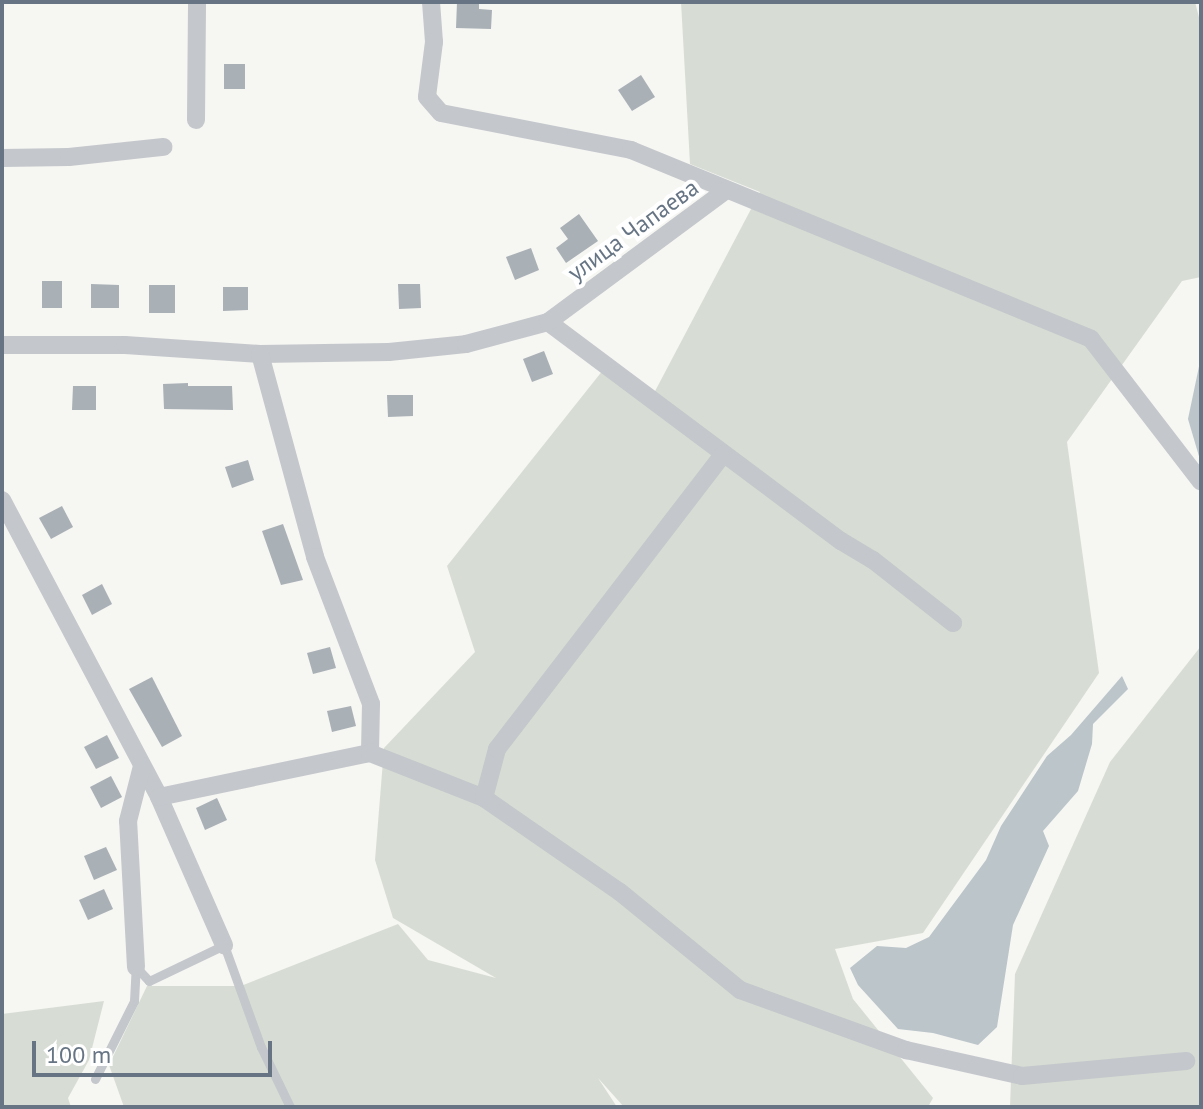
<!DOCTYPE html>
<html>
<head>
<meta charset="utf-8">
<style>
	body { margin:0 }
	#map { position:relative; width:1203px; height:1109px; overflow:hidden; background:#f6f6f3; font-family:"PT Sans",sans-serif }
	div>[style] { position:absolute }
	[style*='--x'] { left:calc(var(--x)*1px); top:calc(var(--y)*1px); width:calc(var(--w)*1px); rotate:calc(var(--a)*1deg) }
	.green>* { inset:0; background:#d7ddd4 }
	.water>* { inset:0; background:#bbc5ca }
	.building>* { inset:0; background:#a9b0b6 }
	.lane>* { height:9px; margin:-4.5px; padding:0 4.5px; transform-origin:4.5px; border-radius:4.5px; background:#c4c7cb }
	.street>* { height:18px; margin:-9px; padding:0 9px; transform-origin:9px; border-radius:9px; background:#c4c7cb }
	span { translate:-50% -50%; white-space:nowrap; text-align:center; line-height:1.15; -webkit-text-stroke:8px #fff; paint-order:stroke }
	.street-label { font-size:24px; color:#667484 }
	.frame { position:absolute; inset:0; border:4px solid #667484; pointer-events:none }
	.scale { position:absolute; left:32px; top:1041px; width:240px; height:36px; box-sizing:border-box; border:4px solid #667484; border-top:0; padding-left:10px; font-size:24px; line-height:28px; white-space:nowrap; color:#667484; -webkit-text-stroke:6px #fff; paint-order:stroke }
</style>
</head>
<body>
<div id="map">
	<div class="green">
		<div style="clip-path:polygon(681px 2px,1195px 2px,1201px 25px,1201px 277px,1182px 281px,1067px 442px,1099px 673px,923px 933px,835px 949px,853px 999px,933px 1098px,928px 1107px,624px 1107px,598px 1078px,617px 1107px,124px 1107px,109px 1065px,147px 986px,241px 986px,398px 924px,428px 960px,496px 978px,393px 918px,375px 860px,384px 748px,475px 652px,447px 566px,611px 360px,653px 395px,760px 192px,690px 164px)"></div>
		<div style="clip-path:polygon(1201px 646px,1201px 1107px,1010px 1107px,1015px 974px,1110px 762px)"></div>
		<div style="clip-path:polygon(104px 1001px,89px 1060px,68px 1098px,71px 1107px,2px 1107px,2px 1014px)"></div>
	</div>
	<div class="water">
		<div style="clip-path:polygon(1201px 357px,1201px 463px,1188px 419px)"></div>
		<div style="clip-path:polygon(1122px 676px,1128px 689px,1093px 724px,1092px 744px,1078px 791px,1043px 831px,1049px 846px,1013px 925px,997px 1027px,978px 1045px,933px 1033px,898px 1029px,858px 985px,850px 968px,877px 946px,906px 948px,929px 937px,986px 860px,1001px 826px,1047px 756px,1071px 735px)"></div>
	</div>
	<div class="building">
		<div style="clip-path:polygon(457px 2px,479px 2px,479px 9px,492px 10px,491px 29px,456px 28px)"></div>
		<div style="clip-path:polygon(224px 64px,245px 64px,245px 89px,224px 89px)"></div>
		<div style="clip-path:polygon(641px 75px,655px 97px,632px 111px,618px 90px)"></div>
		<div style="clip-path:polygon(579px 214px,598px 241px,566px 263px,556px 248px,568px 239px,560px 228px)"></div>
		<div style="clip-path:polygon(531px 248px,539px 270px,515px 280px,506px 257px)"></div>
		<div style="clip-path:polygon(42px 281px,62px 281px,62px 308px,42px 308px)"></div>
		<div style="clip-path:polygon(91px 284px,119px 285px,119px 308px,91px 308px)"></div>
		<div style="clip-path:polygon(398px 284px,420px 284px,421px 308px,399px 309px)"></div>
		<div style="clip-path:polygon(149px 285px,175px 285px,175px 313px,149px 313px)"></div>
		<div style="clip-path:polygon(223px 287px,248px 287px,248px 310px,223px 311px)"></div>
		<div style="clip-path:polygon(544px 351px,553px 374px,532px 382px,523px 359px)"></div>
		<div style="clip-path:polygon(188px 383px,188px 386px,232px 386px,233px 410px,164px 409px,163px 384px)"></div>
		<div style="clip-path:polygon(73px 386px,96px 386px,96px 410px,72px 410px)"></div>
		<div style="clip-path:polygon(387px 395px,413px 395px,413px 416px,388px 417px)"></div>
		<div style="clip-path:polygon(248px 460px,254px 480px,232px 488px,225px 467px)"></div>
		<div style="clip-path:polygon(62px 506px,73px 527px,51px 539px,39px 518px)"></div>
		<div style="clip-path:polygon(283px 524px,303px 580px,281px 585px,262px 531px)"></div>
		<div style="clip-path:polygon(102px 584px,112px 604px,92px 615px,82px 595px)"></div>
		<div style="clip-path:polygon(330px 647px,336px 668px,313px 674px,307px 653px)"></div>
		<div style="clip-path:polygon(152px 677px,182px 736px,162px 747px,129px 689px)"></div>
		<div style="clip-path:polygon(351px 706px,356px 726px,332px 732px,327px 711px)"></div>
		<div style="clip-path:polygon(107px 735px,119px 758px,96px 769px,84px 747px)"></div>
		<div style="clip-path:polygon(111px 776px,122px 797px,101px 808px,90px 787px)"></div>
		<div style="clip-path:polygon(217px 798px,227px 820px,205px 830px,196px 808px)"></div>
		<div style="clip-path:polygon(106px 847px,117px 870px,94px 880px,84px 856px)"></div>
		<div style="clip-path:polygon(104px 889px,113px 909px,88px 920px,79px 900px)"></div>
	</div>
	<div class="lane">
		<div style="--x:136;--y:967;--w:19;--a:47"></div>
		<div style="--x:149;--y:981;--w:83;--a:-25.6"></div>
		<div style="--x:224;--y:945;--w:109;--a:70.1"></div>
		<div style="--x:261;--y:1047;--w:67;--a:64.2"></div>
		<div style="--x:95;--y:1079;--w:87;--a:-63.4"></div>
		<div style="--x:134;--y:1001;--w:34;--a:-87"></div>
	</div>
	<div class="street">
		<div style="--x:431;--y:2;--w:40;--a:85.7"></div>
		<div style="--x:434;--y:42;--w:55;--a:97.3"></div>
		<div style="--x:427;--y:97;--w:21;--a:49"></div>
		<div style="--x:441;--y:113;--w:194;--a:11"></div>
		<div style="--x:631;--y:150;--w:497;--a:22.3"></div>
		<div style="--x:1091;--y:339;--w:180;--a:52.4"></div>
		<div style="--x:196;--y:120;--w:118;--a:-89.5"></div>
		<div style="--x:2;--y:158;--w:67;--a:-0.9"></div>
		<div style="--x:69;--y:157;--w:95;--a:-6.1"></div>
		<div style="--x:548;--y:322;--w:366;--a:36.8"></div>
		<div style="--x:841;--y:541;--w:37;--a:31"></div>
		<div style="--x:873;--y:560;--w:102;--a:38.2"></div>
		<div style="--x:2;--y:345;--w:123;--a:0"></div>
		<div style="--x:125;--y:345;--w:135;--a:3.8"></div>
		<div style="--x:260;--y:354;--w:129;--a:-0.9"></div>
		<div style="--x:389;--y:352;--w:77;--a:-5.9"></div>
		<div style="--x:466;--y:344;--w:85;--a:-15"></div>
		<div style="--x:548;--y:322;--w:220;--a:-36.5"></div>
		<div style="--x:260;--y:354;--w:210;--a:74.8"></div>
		<div style="--x:315;--y:557;--w:157;--a:69.1"></div>
		<div style="--x:371;--y:704;--w:49;--a:91.2"></div>
		<div style="--x:2;--y:500;--w:336;--a:62.1"></div>
		<div style="--x:159;--y:797;--w:162;--a:66.3"></div>
		<div style="--x:159;--y:797;--w:216;--a:-11.8"></div>
		<div style="--x:370;--y:753;--w:123;--a:21.5"></div>
		<div style="--x:484;--y:798;--w:165;--a:34.7"></div>
		<div style="--x:620;--y:892;--w:155;--a:39.2"></div>
		<div style="--x:740;--y:990;--w:177;--a:19.9"></div>
		<div style="--x:906;--y:1050;--w:119;--a:12.6"></div>
		<div style="--x:1022;--y:1076;--w:165;--a:-5.2"></div>
		<div style="--x:484;--y:798;--w:51;--a:-75.1"></div>
		<div style="--x:497;--y:749;--w:372;--a:-52.5"></div>
		<div style="--x:136;--y:967;--w:146;--a:-93.1"></div>
		<div style="--x:128;--y:821;--w:57;--a:-75.7"></div>
	</div>
	<div class="street-label">
		<span style="left:633px;top:230px;rotate:-36deg">улица Чапаева</span>
	</div>
	<div class="frame"></div>
	<div class="scale">100 m</div>
</div>
</body>
</html>
